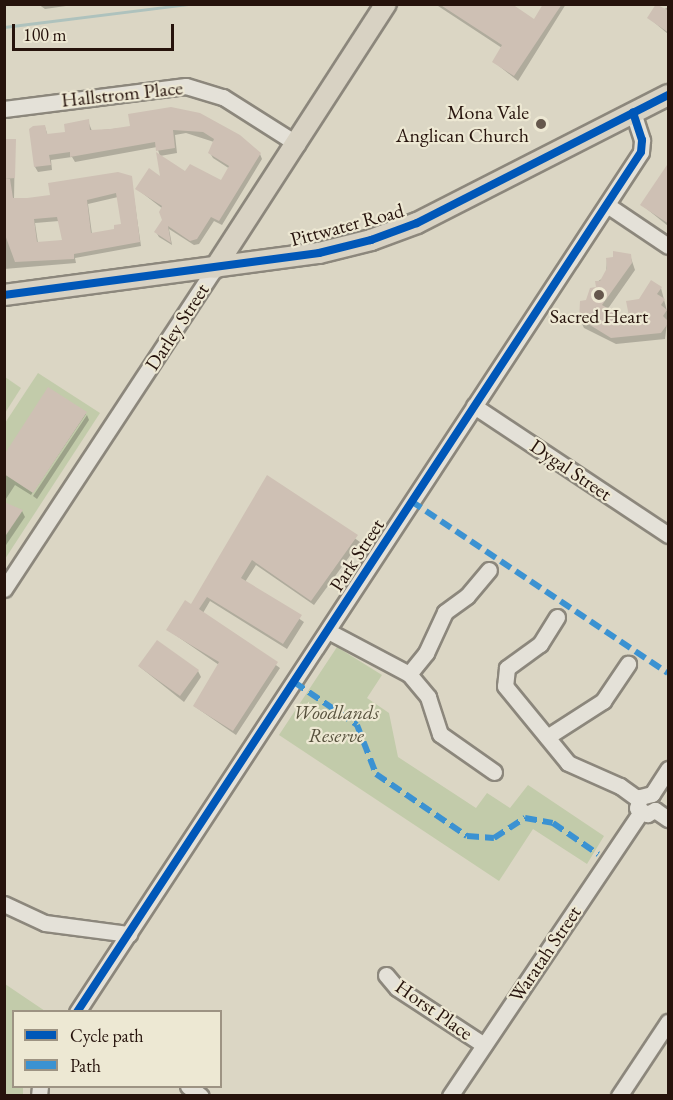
<!DOCTYPE html>
<html>
<head>
<meta charset="utf-8">
<style>
	body { margin:0 }
	#map { position:relative; width:673px; height:1100px; overflow:hidden; background:#dbd6c4; font-family:"EB Garamond",serif }
	div>[style] { position:absolute }
	[style*='--x'] { left:calc(var(--x)*1px); top:calc(var(--y)*1px); width:calc(var(--w)*1px); rotate:calc(var(--a)*1deg) }
	.green>* { inset:0; background:#c2cbaa }
	.shadow>* { inset:0; background:#0003 }
	.stream>* { height:3px; margin:-1.5px; padding:0 1.5px; transform-origin:1.5px; border-radius:1.5px; background:#aec2bd }
	.building>* { inset:0; background:#cec0b4 }
	.roads { filter:drop-shadow(2px 0 #8c877c) drop-shadow(-2px 0 #8c877c) drop-shadow(0 2px #8c877c) drop-shadow(0 -2px #8c877c) }
	.minor>* { height:15px; margin:-7.5px; padding:0 7.5px; transform-origin:7.5px; border-radius:7.5px; background:#e4e1d8 }
	.major>* { height:20px; margin:-10px; padding:0 10px; transform-origin:10px; border-radius:10px; background:#d8d2c3 }
	.quiet>* { height:6px; margin-top:-3px; transform-origin:0; background:repeating-linear-gradient(90deg,#3b92d2 0 12px,transparent 0 18px) }
	.cycleway>* { height:8px; margin:-4px; padding:0 4px; transform-origin:4px; border-radius:4px; background:#0057b8 }
	.dots>* { width:16px; height:16px; translate:-50% -50%; box-sizing:border-box; border:3px solid #ede8d3; border-radius:50% }
	span { translate:-50% -50%; white-space:nowrap; text-align:center; line-height:1.15; -webkit-text-stroke:4.5px #ede8d3; paint-order:stroke }
	.street-label { font-size:20px; color:#26130c }
	.poi-label { font-size:20px; color:#26130c }
	.right { translate:-100% -50%; text-align:right }
	.park-label { font-size:20px; color:#56503c; font-style:italic }
	.frame { position:absolute; inset:0; border:6px solid #26130c; pointer-events:none }
	.legend { position:absolute; left:12px; top:1010px; width:210px; height:78px; box-sizing:border-box; background:#ede8d3; border:2px solid #9d9383; margin:0; padding:8px 10px; list-style:none; font-size:18px; color:#26130c }
	.legend li { display:flex; align-items:center; gap:12px; height:30px }
	.legend b { width:30px; border:2px solid #9d9383 }
	.scale { position:absolute; left:12px; top:24px; width:162px; height:27px; box-sizing:border-box; border:3px solid #26130c; border-top:0; padding-left:8px; font-size:18px; line-height:21px; white-space:nowrap; color:#26130c; -webkit-text-stroke:4px #ede8d3; paint-order:stroke }
</style>
</head>
<body>
<div id="map">
	<div class="green">
		<div style="clip-path:polygon(38px 373px,100px 413px,5px 559px,5px 423px)"></div>
		<div style="clip-path:polygon(5px 377px,21px 388px,5px 413px)"></div>
		<div style="clip-path:polygon(337px 647px,382px 675px,367px 698px,389px 713px,398px 757px,476px 808px,487px 793px,510px 808px,528px 785px,604px 836px,587px 864px,533px 829px,499px 881px,279px 735px)"></div>
		<div style="clip-path:polygon(5px 984px,45px 1011px,14px 1012px,14px 1086px,23px 1087px,23px 1095px,5px 1095px)"></div>
	</div>
	<div class="shadow">
		<div style="clip-path:polygon(38px 4px,80px 4px,45px 9px)"></div>
		<div style="clip-path:polygon(435px 4px,511px 4px,534px 21px,545px 4px,566px 4px,518px 81px,494px 62px,502px 48px)"></div>
		<div style="clip-path:polygon(668px 7px,668px 34px,649px 18px)"></div>
		<div style="clip-path:polygon(171px 109px,260px 154px,262px 159px,222px 225px,214px 221px,199px 244px,194px 245px,169px 229px,172px 245px,159px 237px,156px 232px,164px 220px,163px 209px,137px 189px,186px 173px,222px 182px,230px 169px,213px 158px,210px 153px,214px 142px,186px 133px,175px 135px,177px 153px,160px 156px,157px 147px,75px 162px,72px 157px,51px 160px,52px 170px,38px 172px,35px 167px,45px 127px,48px 136px,67px 133px,88px 121px,92px 131px,132px 127px)"></div>
		<div style="clip-path:polygon(evenodd,15px 141px,14px 200px,51px 197px,131px 177px,141px 246px,75px 258px,76px 263px,4px 269px,4px 149px,15px 141px,118px 197px,122px 225px,116px 231px,92px 234px,88px 204px,118px 197px,15px 141px,59px 221px,63px 242px,38px 243px,35px 223px,59px 221px)"></div>
		<div style="clip-path:polygon(668px 170px,668px 226px,642px 205px)"></div>
		<div style="clip-path:polygon(630px 255px,635px 270px,607px 310px,632px 324px,639px 300px,661px 288px,668px 315px,665px 339px,616px 344px,584px 328px,581px 322px,587px 302px,598px 289px,597px 282px,606px 276px,607px 259px)"></div>
		<div style="clip-path:polygon(48px 389px,86px 414px,31px 495px,15px 485px,4px 502px,4px 457px)"></div>
		<div style="clip-path:polygon(87px 415px,89px 420px,37px 499px,33px 496px)"></div>
		<div style="clip-path:polygon(268px 477px,360px 542px,314px 605px,256px 565px,245px 582px,304px 622px,287px 649px,210px 601px,203px 613px,280px 668px,236px 735px,194px 706px,219px 665px,168px 630px,191px 606px)"></div>
		<div style="clip-path:polygon(4px 503px,22px 511px,25px 517px,4px 548px)"></div>
		<div style="clip-path:polygon(140px 667px,198px 671px,201px 677px,184px 702px)"></div>
	</div>
	<div class="stream">
		<div style="--x:4;--y:27;--w:185;--a:-7.1"></div>
	</div>
	<div class="building">
		<div style="clip-path:polygon(439px 4px,512px 4px,534px 19px,543px 4px,562px 4px,514px 76px,492px 62px,502px 45px)"></div>
		<div style="clip-path:polygon(656px 4px,669px 11px,669px 33px,647px 18px)"></div>
		<div style="clip-path:polygon(171px 107px,200px 113px,240px 135px,261px 153px,219px 221px,211px 217px,197px 239px,190px 241px,168px 226px,171px 243px,154px 232px,162px 220px,159px 212px,162px 206px,135px 189px,149px 168px,160px 176px,156px 152px,185px 171px,190px 164px,221px 180px,229px 166px,208px 153px,214px 139px,203px 132px,173px 130px,175px 148px,156px 151px,155px 142px,70px 157px,70px 152px,49px 155px,51px 165px,34px 167px,29px 129px,33px 126px,45px 125px,47px 134px,65px 132px,64px 124px,89px 119px,90px 130px,110px 129px,130px 126px,128px 114px)"></div>
		<div style="clip-path:polygon(4px 139px,16px 139px,15px 178px,4px 179px)"></div>
		<div style="clip-path:polygon(669px 162px,669px 224px,640px 205px)"></div>
		<div style="clip-path:polygon(evenodd,118px 172px,132px 176px,140px 242px,74px 254px,74px 259px,15px 262px,4px 232px,4px 179px,10px 179px,13px 198px,27px 198px,50px 195px,48px 183px,118px 172px,116px 193px,121px 224px,114px 225px,114px 229px,91px 233px,87px 200px,116px 193px,118px 172px,57px 217px,62px 240px,37px 242px,34px 219px,57px 217px)"></div>
		<div style="clip-path:polygon(613px 251px,631px 254px,632px 263px,602px 305px,630px 321px,626px 301px,639px 299px,651px 280px,662px 287px,657px 294px,665px 299px,661px 305px,667px 310px,663px 316px,669px 322px,661px 333px,611px 338px,585px 322px,579px 322px,580px 301px,586px 300px,590px 288px,596px 287px,595px 281px,600px 281px,607px 268px,606px 258px,613px 257px)"></div>
		<div style="clip-path:polygon(48px 387px,87px 412px,33px 493px,4px 474px,4px 455px)"></div>
		<div style="clip-path:polygon(267px 475px,358px 535px,311px 601px,252px 560px,241px 578px,302px 615px,283px 644px,207px 597px,199px 609px,278px 662px,233px 731px,193px 706px,219px 662px,166px 630px,185px 600px,191px 604px)"></div>
		<div style="clip-path:polygon(4px 502px,23px 510px,4px 538px)"></div>
		<div style="clip-path:polygon(157px 640px,199px 670px,180px 696px,138px 666px)"></div>
	</div>
	<div class="roads">
		<div class="minor">
			<div style="--x:4;--y:109;--w:183;--a:-7.2"></div>
			<div style="--x:186;--y:86;--w:39;--a:17"></div>
			<div style="--x:223;--y:97;--w:88;--a:32.4"></div>
			<div style="--x:607;--y:205;--w:73;--a:33.9"></div>
			<div style="--x:474;--y:406;--w:233;--a:33.6"></div>
			<div style="--x:4;--y:589;--w:384;--a:-56.7"></div>
			<div style="--x:557;--y:617;--w:32;--a:122"></div>
			<div style="--x:540;--y:644;--w:41;--a:144"></div>
			<div style="--x:507;--y:668;--w:18;--a:96"></div>
			<div style="--x:505;--y:686;--w:99;--a:50.7"></div>
			<div style="--x:568;--y:763;--w:57;--a:23.9"></div>
			<div style="--x:620;--y:786;--w:22;--a:36"></div>
			<div style="--x:328;--y:631;--w:92;--a:28"></div>
			<div style="--x:409;--y:674;--w:30;--a:50"></div>
			<div style="--x:428;--y:697;--w:39;--a:72"></div>
			<div style="--x:440;--y:734;--w:66;--a:35.1"></div>
			<div style="--x:409;--y:674;--w:27;--a:-51"></div>
			<div style="--x:426;--y:653;--w:45;--a:-65.1"></div>
			<div style="--x:445;--y:612;--w:27;--a:-36"></div>
			<div style="--x:467;--y:596;--w:34;--a:-50"></div>
			<div style="--x:547;--y:737;--w:67;--a:-32.7"></div>
			<div style="--x:603;--y:701;--w:45;--a:-56"></div>
			<div style="--x:652;--y:794;--w:12;--a:166"></div>
			<div style="--x:640;--y:797;--w:11;--a:105"></div>
			<div style="--x:637;--y:808;--w:12;--a:31"></div>
			<div style="--x:647;--y:814;--w:9;--a:-27"></div>
			<div style="--x:652;--y:794;--w:30;--a:-57"></div>
			<div style="--x:655;--y:810;--w:16;--a:35"></div>
			<div style="--x:4;--y:904;--w:45;--a:24.9"></div>
			<div style="--x:45;--y:923;--w:85;--a:7.5"></div>
			<div style="--x:386;--y:975;--w:17;--a:50"></div>
			<div style="--x:397;--y:988;--w:104;--a:33.2"></div>
			<div style="--x:77;--y:1012;--w:1028;--a:-56.74"></div>
			<div style="--x:641;--y:152;--w:12;--a:-85"></div>
			<div style="--x:642;--y:140;--w:29;--a:-108"></div>
			<div style="--x:188;--y:1086;--w:16;--a:38"></div>
			<div style="--x:39;--y:1096;--w:10;--a:-84"></div>
			<div style="--x:450;--y:1096;--w:342;--a:-56.1"></div>
			<div style="--x:619;--y:1096;--w:89;--a:-56.5"></div>
		</div>
		<div class="major">
			<div style="--x:215;--y:268;--w:315;--a:-57.1"></div>
			<div style="--x:4;--y:295;--w:318;--a:-7.6"></div>
			<div style="--x:319;--y:253;--w:54;--a:-14"></div>
			<div style="--x:371;--y:240;--w:49;--a:-20.3"></div>
			<div style="--x:417;--y:223;--w:282;--a:-27"></div>
		</div>
	</div>
	<div class="quiet">
		<div style="--x:411;--y:501;--w:309;--a:33.8"></div>
		<div style="--x:294;--y:682;--w:76;--a:34.3"></div>
		<div style="--x:357;--y:725;--w:53;--a:68.8"></div>
		<div style="--x:376;--y:774;--w:110;--a:34.3"></div>
		<div style="--x:467;--y:836;--w:27;--a:4"></div>
		<div style="--x:494;--y:838;--w:37;--a:-33"></div>
		<div style="--x:525;--y:818;--w:28;--a:10"></div>
		<div style="--x:553;--y:823;--w:55;--a:34.6"></div>
	</div>
	<div class="cycleway">
		<div style="--x:4;--y:295;--w:318;--a:-7.6"></div>
		<div style="--x:319;--y:253;--w:54;--a:-14"></div>
		<div style="--x:371;--y:240;--w:49;--a:-20.3"></div>
		<div style="--x:417;--y:223;--w:282;--a:-27"></div>
		<div style="--x:77;--y:1012;--w:1028;--a:-56.74"></div>
		<div style="--x:641;--y:152;--w:12;--a:-85"></div>
		<div style="--x:642;--y:140;--w:29;--a:-108"></div>
	</div>
	<div class="dots">
		<div style="left:541px;top:124px;background:#65574c"></div>
		<div style="left:599px;top:295px;background:#65574c"></div>
	</div>
	<div class="street-label">
		<span style="left:122px;top:94px;rotate:-6deg">Hallstrom Place</span>
		<span style="left:347px;top:225px;rotate:-15deg">Pittwater Road</span>
		<span style="left:177px;top:327px;rotate:-57deg">Darley Street</span>
		<span style="left:571px;top:470px;rotate:34deg">Dygal Street</span>
		<span style="left:357px;top:555px;rotate:-57deg">Park Street</span>
		<span style="left:545px;top:954px;rotate:-56deg">Waratah Street</span>
		<span style="left:434px;top:1010px;rotate:35deg">Horst Place</span>
	</div>
	<div class="poi-label">
		<span class="right" style="left:529px;top:124px">Mona Vale<br>Anglican Church</span>
		<span style="left:599px;top:316px">Sacred Heart</span>
	</div>
	<div class="park-label">
		<span style="left:336px;top:724px">Woodlands<br>Reserve</span>
	</div>
	<div class="frame"></div>
	<ul class="legend">
	<li><b style="height:8px;background:#0057b8"></b>Cycle path</li>
	<li><b style="height:8px;background:#3b92d2"></b>Path</li>
	</ul>
	<div class="scale">100 m</div>
</div>
</body>
</html>
